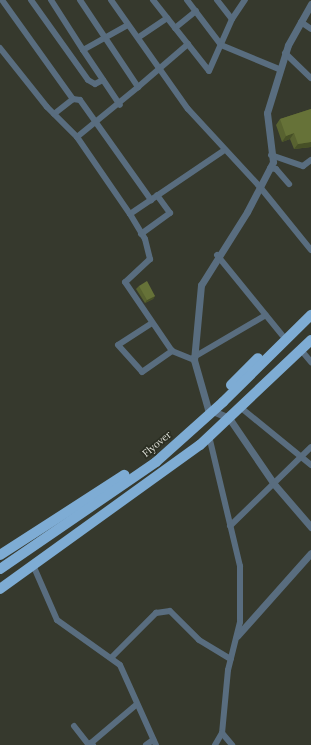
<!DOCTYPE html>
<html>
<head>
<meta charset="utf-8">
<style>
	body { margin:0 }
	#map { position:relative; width:311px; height:745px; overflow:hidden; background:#36392d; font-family:Lora,serif }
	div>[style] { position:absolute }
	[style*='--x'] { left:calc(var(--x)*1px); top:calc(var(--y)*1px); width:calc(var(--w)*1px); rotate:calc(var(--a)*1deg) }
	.minor>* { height:6px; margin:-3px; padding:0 3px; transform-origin:3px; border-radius:3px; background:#596d7f }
	.tertiary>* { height:7px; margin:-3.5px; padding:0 3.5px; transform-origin:3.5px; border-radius:3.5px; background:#596d7f }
	.trunk>* { height:10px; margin:-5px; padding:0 5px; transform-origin:5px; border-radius:5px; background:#7eacd4 }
	.wall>* { inset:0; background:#586230 }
	.shaded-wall>* { inset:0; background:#475027 }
	.building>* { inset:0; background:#667238 }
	span { translate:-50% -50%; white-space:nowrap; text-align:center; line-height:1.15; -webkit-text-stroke:3.5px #2c2f23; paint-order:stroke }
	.street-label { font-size:10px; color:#dcded6 }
</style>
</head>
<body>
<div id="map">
	<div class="minor">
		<div style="--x:2;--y:0;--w:122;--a:54.4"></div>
		<div style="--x:31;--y:0;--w:98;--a:54.5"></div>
		<div style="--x:88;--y:80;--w:8;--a:30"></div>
		<div style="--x:95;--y:84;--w:9;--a:-27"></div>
		<div style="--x:51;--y:0;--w:59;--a:57.4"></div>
		<div style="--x:83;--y:50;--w:51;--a:-29.1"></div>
		<div style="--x:80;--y:0;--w:105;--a:56.3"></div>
		<div style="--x:138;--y:87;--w:66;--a:-40.7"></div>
		<div style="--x:111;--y:0;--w:133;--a:54.8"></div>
		<div style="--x:188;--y:109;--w:106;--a:47.3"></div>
		<div style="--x:260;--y:187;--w:81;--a:51"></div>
		<div style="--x:153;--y:0;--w:90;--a:51.7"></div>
		<div style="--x:209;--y:71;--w:57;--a:-66.1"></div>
		<div style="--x:187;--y:0;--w:56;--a:52.9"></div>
		<div style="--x:221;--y:45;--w:63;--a:22.5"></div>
		<div style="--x:217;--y:0;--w:24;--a:52"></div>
		<div style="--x:232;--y:19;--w:23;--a:-56"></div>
		<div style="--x:301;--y:22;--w:12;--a:35"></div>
		<div style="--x:175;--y:28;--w:27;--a:-39"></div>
		<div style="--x:139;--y:37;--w:34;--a:-34"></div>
		<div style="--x:0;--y:48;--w:75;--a:51.5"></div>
		<div style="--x:47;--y:107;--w:42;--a:45"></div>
		<div style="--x:77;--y:137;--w:93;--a:55.5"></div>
		<div style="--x:130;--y:214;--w:29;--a:59"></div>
		<div style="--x:145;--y:239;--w:21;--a:76"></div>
		<div style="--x:150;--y:259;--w:34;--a:137"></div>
		<div style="--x:125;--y:282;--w:83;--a:55.7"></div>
		<div style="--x:172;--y:351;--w:24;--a:22"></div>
		<div style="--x:83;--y:50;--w:66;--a:56.1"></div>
		<div style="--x:285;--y:53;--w:36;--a:44"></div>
		<div style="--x:54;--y:114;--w:24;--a:-38"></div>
		<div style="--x:73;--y:99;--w:7;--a:8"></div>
		<div style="--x:80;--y:100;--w:123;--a:54.6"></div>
		<div style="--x:77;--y:137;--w:79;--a:-39.3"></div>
		<div style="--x:271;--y:155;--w:34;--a:19"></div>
		<div style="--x:303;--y:166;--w:10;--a:-37"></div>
		<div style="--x:270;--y:168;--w:6;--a:9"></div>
		<div style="--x:276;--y:169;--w:20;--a:49"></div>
		<div style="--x:130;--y:214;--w:112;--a:-34.1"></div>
		<div style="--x:141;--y:234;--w:36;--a:-36"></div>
		<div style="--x:170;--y:213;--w:22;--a:-126"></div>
		<div style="--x:217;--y:255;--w:103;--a:50.9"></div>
		<div style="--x:152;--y:323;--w:40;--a:147.1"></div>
		<div style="--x:118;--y:345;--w:36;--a:48"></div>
		<div style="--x:142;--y:372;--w:37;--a:-35"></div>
		<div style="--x:301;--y:350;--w:16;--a:50"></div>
		<div style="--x:194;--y:357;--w:83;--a:-30.3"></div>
		<div style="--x:240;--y:407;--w:92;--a:39.2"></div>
		<div style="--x:209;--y:436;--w:134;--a:76.6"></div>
		<div style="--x:240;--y:566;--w:56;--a:90"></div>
		<div style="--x:240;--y:622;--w:49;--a:104"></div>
		<div style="--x:228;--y:670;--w:63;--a:95.4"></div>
		<div style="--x:222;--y:733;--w:16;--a:50"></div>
		<div style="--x:230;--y:526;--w:113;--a:-44.3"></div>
		<div style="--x:33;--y:565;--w:60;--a:66.4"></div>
		<div style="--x:57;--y:620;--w:77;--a:35.5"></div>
		<div style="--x:120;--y:665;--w:88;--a:65.8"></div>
		<div style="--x:111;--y:658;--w:64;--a:-45"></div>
		<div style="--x:156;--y:613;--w:14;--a:-8"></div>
		<div style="--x:170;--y:611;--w:41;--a:45"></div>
		<div style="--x:199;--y:640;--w:37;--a:31"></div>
		<div style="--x:74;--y:726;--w:24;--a:52"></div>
		<div style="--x:93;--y:745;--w:3;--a:-135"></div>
		<div style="--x:91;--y:743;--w:60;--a:-40.3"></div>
		<div style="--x:146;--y:745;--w:9;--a:-36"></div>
		<div style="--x:215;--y:745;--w:14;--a:-60"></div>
	</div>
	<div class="tertiary">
		<div style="--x:311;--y:4;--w:47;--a:119.3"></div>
		<div style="--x:288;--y:45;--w:71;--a:107.2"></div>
		<div style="--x:267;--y:113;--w:49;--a:83"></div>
		<div style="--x:273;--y:162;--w:56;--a:117.5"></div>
		<div style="--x:247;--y:212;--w:86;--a:122.2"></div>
		<div style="--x:201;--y:285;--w:75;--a:95.3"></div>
		<div style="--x:194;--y:360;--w:51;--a:74.1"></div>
		<div style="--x:208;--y:409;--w:23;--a:23"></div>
		<div style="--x:229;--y:418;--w:80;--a:55.7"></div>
		<div style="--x:274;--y:484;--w:57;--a:49.3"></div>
		<div style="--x:237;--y:636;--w:111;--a:-48.3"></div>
	</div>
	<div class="trunk">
		<div style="--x:231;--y:385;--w:38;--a:-45"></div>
		<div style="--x:0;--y:555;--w:148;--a:-32.8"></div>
		<div style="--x:0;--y:569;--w:189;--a:-34.4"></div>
		<div style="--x:156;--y:462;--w:90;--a:-41.8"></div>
		<div style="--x:223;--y:402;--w:124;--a:-44.7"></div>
		<div style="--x:0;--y:589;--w:246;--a:-35.8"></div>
		<div style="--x:200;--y:445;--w:153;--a:-43.4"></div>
	</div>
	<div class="wall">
		<div style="clip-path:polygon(311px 109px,311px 147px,294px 149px,290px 139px,282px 142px,276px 125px,280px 119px)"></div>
		<div style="clip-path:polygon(139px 286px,155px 296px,153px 299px,145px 303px,136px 289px)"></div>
	</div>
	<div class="shaded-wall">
		<div style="clip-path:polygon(294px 133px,290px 139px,282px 142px,286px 136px)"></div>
		<div style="clip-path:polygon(311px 142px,311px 147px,294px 149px,298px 144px)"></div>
		<div style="clip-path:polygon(155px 296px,153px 299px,145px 303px,147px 300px)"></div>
	</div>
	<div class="building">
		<div style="clip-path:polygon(311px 109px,311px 142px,298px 144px,294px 133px,286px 136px,280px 119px)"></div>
		<div style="clip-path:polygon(147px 281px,155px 296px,147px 300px,139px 286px)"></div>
	</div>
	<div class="street-label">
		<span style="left:157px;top:444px;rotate:-40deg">Flyover</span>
	</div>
</div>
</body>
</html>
